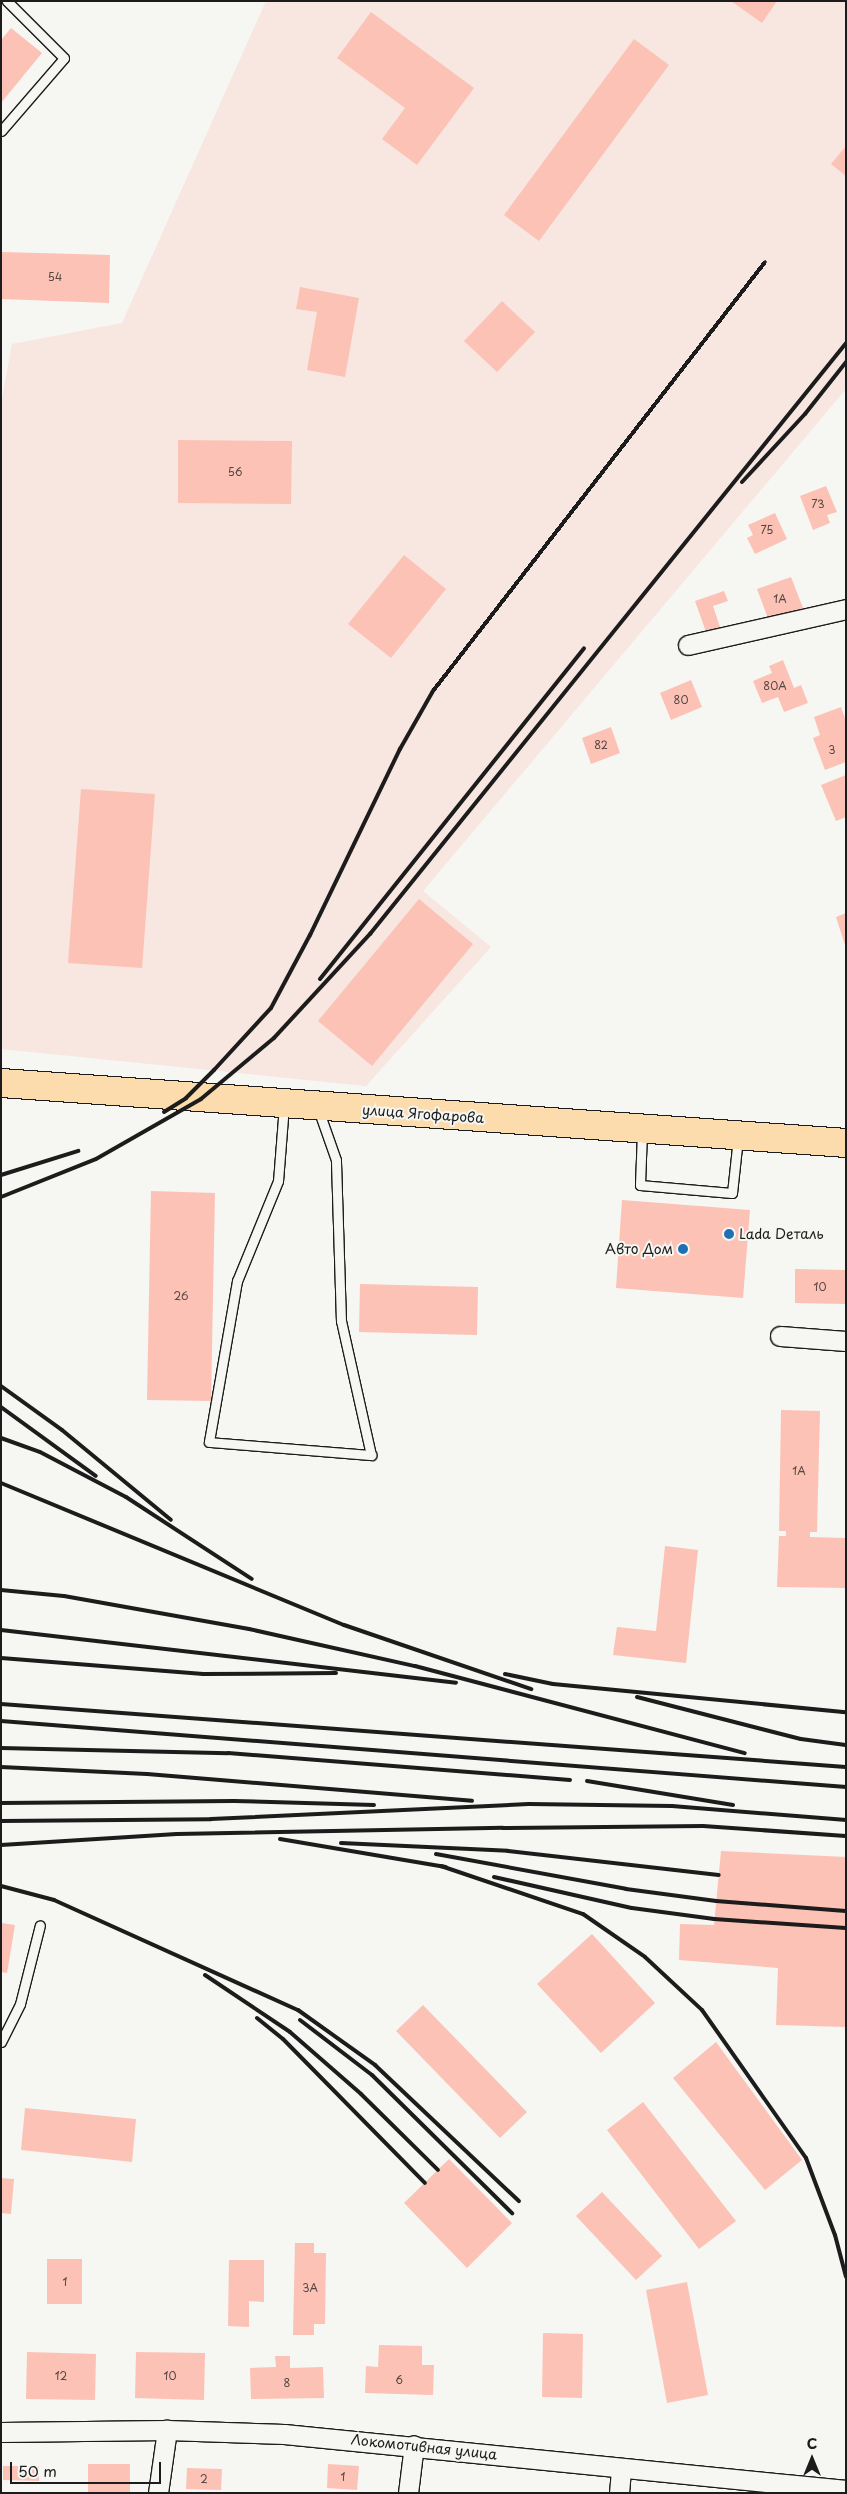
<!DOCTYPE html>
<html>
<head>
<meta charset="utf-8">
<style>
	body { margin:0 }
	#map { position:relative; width:847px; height:2494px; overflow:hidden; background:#f6f6f2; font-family:"Playpen Sans",sans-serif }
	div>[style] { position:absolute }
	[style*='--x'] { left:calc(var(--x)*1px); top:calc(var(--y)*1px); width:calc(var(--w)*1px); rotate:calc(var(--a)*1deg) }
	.built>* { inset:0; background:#f8e6e0 }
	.building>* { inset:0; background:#fdc2b6 }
	.roads { filter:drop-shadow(1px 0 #1c1c1c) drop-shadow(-1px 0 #1c1c1c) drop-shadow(0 1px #1c1c1c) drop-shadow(0 -1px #1c1c1c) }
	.service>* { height:9px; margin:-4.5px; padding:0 4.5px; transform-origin:4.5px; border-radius:4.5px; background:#f6f6f2 }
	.minor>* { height:19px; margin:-9.5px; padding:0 9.5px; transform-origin:9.5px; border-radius:9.5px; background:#f6f6f2 }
	.primary>* { height:28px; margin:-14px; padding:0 14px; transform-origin:14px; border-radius:14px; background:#fcdcac }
	.rail>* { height:4px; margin:-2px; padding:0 2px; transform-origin:2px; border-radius:2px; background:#1c1c1c }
	.dots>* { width:14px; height:14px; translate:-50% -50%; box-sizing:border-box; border:2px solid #f6f6f2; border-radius:50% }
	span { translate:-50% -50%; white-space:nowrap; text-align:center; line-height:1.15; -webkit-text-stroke:4px #f6f6f2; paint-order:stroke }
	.number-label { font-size:11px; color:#544642 }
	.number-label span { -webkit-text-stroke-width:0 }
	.street-label { font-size:14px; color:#1c1c1c }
	.poi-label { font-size:14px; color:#1c1c1c }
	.left { translate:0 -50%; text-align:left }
	.right { translate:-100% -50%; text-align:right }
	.frame { position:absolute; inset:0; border:2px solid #1c1c1c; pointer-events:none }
	.north { position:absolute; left:787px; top:2434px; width:50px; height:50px; -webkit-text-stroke:4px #f6f6f2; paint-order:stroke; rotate:0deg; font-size:14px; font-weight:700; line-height:20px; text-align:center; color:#1c1c1c }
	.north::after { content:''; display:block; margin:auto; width:18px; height:22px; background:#1c1c1c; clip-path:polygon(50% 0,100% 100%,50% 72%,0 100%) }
	.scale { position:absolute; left:10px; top:2462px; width:151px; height:22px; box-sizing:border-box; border:2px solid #1c1c1c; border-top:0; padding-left:6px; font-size:15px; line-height:18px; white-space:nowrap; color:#1c1c1c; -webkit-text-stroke:4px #f6f6f2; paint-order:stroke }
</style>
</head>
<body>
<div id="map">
	<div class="built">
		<div style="clip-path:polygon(266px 1px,846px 1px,846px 389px,423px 891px,491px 947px,366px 1086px,1px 1049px,1px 404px,12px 344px,122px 323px)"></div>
	</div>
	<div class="building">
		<div style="clip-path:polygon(731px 1px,777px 1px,762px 23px)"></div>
		<div style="clip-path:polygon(371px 12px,474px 88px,417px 165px,382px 139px,405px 108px,337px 58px)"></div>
		<div style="clip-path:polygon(11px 28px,42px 53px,1px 103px,1px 40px)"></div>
		<div style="clip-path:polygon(634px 39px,669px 65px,539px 241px,504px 215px)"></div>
		<div style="clip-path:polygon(846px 146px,846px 176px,831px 164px)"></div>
		<div style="clip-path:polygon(1px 252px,110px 255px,109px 303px,1px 299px)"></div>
		<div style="clip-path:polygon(300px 287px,359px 298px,345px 377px,307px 370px,317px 312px,296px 309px)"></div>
		<div style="clip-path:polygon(502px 301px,535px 332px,497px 372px,464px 341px)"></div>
		<div style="clip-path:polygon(178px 440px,292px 441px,291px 504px,178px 503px)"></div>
		<div style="clip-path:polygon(826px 486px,837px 512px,827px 515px,830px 523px,813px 530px,800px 496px)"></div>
		<div style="clip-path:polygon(775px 513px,787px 539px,755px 554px,747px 538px,753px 535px,748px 525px)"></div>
		<div style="clip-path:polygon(404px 555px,446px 589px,391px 658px,348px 624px)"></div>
		<div style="clip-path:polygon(791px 577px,803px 608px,769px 621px,757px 589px)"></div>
		<div style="clip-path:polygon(724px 591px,728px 601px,713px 606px,720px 627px,706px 632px,695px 601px)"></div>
		<div style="clip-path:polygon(783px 660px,794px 688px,801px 685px,808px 703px,784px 712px,778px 697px,762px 703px,753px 681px,772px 673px,769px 666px)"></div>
		<div style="clip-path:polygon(691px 680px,702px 707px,671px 720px,660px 693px)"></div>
		<div style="clip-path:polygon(841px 707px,846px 721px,846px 762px,825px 770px,813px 738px,820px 735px,814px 717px)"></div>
		<div style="clip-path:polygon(611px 727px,620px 753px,591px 764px,582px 738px)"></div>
		<div style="clip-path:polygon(846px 775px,846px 817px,836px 821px,821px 785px)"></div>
		<div style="clip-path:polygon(81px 789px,155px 794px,142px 968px,68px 963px)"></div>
		<div style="clip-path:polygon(419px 899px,473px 944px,372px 1066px,318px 1021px)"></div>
		<div style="clip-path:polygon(846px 913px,846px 945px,845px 945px,836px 917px)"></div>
		<div style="clip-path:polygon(151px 1191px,215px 1193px,211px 1401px,147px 1400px)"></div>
		<div style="clip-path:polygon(622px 1200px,750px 1210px,743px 1298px,616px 1288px)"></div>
		<div style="clip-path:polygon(795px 1269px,846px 1270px,846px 1304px,795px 1303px)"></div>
		<div style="clip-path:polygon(360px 1284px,478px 1287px,477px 1335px,359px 1332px)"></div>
		<div style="clip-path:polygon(781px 1410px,820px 1411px,817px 1532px,810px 1532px,810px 1537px,846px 1538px,846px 1588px,777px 1587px,779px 1536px,786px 1536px,786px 1531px,779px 1531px)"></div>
		<div style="clip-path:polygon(665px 1546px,698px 1550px,686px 1663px,613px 1655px,617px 1627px,656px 1631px)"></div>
		<div style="clip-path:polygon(721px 1851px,846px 1857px,846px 2027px,776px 2025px,778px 1968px,679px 1960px,680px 1924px,714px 1925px)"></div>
		<div style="clip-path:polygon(1px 1923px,15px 1925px,7px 1973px,1px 1972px)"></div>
		<div style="clip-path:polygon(592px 1934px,655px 2003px,601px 2053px,537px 1984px)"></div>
		<div style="clip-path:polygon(423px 2005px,527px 2112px,500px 2138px,396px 2031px)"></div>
		<div style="clip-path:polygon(716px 2042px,802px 2160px,765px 2190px,673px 2078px)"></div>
		<div style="clip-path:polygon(643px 2102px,736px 2221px,699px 2249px,607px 2130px)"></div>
		<div style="clip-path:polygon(25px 2108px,136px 2119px,132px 2162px,21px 2150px)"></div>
		<div style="clip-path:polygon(449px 2159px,512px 2223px,467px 2268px,404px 2203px)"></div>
		<div style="clip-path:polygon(1px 2178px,14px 2179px,11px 2214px,1px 2213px)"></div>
		<div style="clip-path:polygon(602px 2192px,662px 2256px,636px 2280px,576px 2216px)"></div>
		<div style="clip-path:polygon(295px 2243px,314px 2243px,314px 2253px,326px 2253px,325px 2324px,314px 2324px,314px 2335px,293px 2335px)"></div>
		<div style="clip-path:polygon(47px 2259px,82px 2259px,82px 2304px,47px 2304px)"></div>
		<div style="clip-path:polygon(229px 2260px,264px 2260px,264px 2302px,249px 2301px,249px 2327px,228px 2326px)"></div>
		<div style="clip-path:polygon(687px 2282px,708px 2395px,667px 2403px,646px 2290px)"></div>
		<div style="clip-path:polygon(543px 2333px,583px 2334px,582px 2398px,542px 2397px)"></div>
		<div style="clip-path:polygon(379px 2345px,422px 2346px,422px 2365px,434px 2365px,433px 2395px,365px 2393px,366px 2366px,378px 2367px)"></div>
		<div style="clip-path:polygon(27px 2352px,96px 2354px,95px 2400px,26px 2399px)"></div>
		<div style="clip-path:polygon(136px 2352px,205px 2353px,204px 2400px,135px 2398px)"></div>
		<div style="clip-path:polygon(275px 2356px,290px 2356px,290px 2368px,323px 2367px,324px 2398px,251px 2399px,250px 2368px,276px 2367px)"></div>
		<div style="clip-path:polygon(88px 2464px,130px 2464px,130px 2493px,88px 2493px)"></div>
		<div style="clip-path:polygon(328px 2464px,359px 2466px,357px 2490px,327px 2488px)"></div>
		<div style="clip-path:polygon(3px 2466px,39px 2466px,39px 2481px,3px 2480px)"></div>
		<div style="clip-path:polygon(187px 2468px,222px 2469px,221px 2490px,186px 2489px)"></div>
	</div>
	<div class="roads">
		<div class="service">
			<div style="--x:1;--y:131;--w:96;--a:-49.2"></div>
			<div style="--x:64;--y:58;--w:81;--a:-135"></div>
			<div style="--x:284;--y:1105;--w:76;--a:94.5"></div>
			<div style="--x:278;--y:1181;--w:108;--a:112.3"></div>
			<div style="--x:237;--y:1281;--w:163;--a:99.9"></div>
			<div style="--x:209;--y:1442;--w:163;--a:4.6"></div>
			<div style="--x:371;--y:1455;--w:137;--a:-102.6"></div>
			<div style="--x:341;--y:1321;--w:161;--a:-91.8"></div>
			<div style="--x:336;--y:1160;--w:54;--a:-109.4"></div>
			<div style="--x:642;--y:1132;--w:53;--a:92.2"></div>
			<div style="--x:640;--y:1185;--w:92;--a:5"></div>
			<div style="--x:732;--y:1193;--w:55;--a:-83.8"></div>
			<div style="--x:1;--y:2042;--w:42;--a:-63.4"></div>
			<div style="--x:20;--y:2004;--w:81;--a:-75.8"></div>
		</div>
		<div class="minor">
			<div style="--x:688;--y:645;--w:162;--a:-12.8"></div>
			<div style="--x:780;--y:1336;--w:66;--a:4.3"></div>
			<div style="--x:1;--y:2432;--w:166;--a:-0.7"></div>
			<div style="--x:167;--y:2430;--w:117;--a:2"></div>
			<div style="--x:284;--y:2434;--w:565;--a:5.69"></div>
			<div style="--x:158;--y:2493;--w:64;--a:-81.9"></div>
			<div style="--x:408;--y:2493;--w:48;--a:-82.9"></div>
			<div style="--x:619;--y:2493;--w:24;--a:-85"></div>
		</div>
		<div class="primary">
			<div style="--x:1;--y:1083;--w:847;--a:4.06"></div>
		</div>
	</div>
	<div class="rail">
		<div style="--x:742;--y:482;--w:93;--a:-47.2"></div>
		<div style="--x:805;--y:414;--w:66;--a:-51.7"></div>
		<div style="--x:320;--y:979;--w:423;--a:-51.4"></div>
		<div style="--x:164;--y:1112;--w:26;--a:-32"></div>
		<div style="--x:186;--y:1098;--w:40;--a:-45"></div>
		<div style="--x:214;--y:1070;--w:84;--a:-47.4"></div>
		<div style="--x:271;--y:1008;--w:83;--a:-61.9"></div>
		<div style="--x:310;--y:935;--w:207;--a:-64.2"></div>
		<div style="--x:400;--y:749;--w:67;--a:-60.4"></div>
		<div style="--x:433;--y:691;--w:542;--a:-52.26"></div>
		<div style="--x:1;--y:1175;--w:81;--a:-17.3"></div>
		<div style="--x:1;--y:1197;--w:102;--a:-21.8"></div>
		<div style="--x:96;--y:1159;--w:121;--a:-29.7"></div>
		<div style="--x:201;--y:1099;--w:95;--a:-39.9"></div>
		<div style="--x:274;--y:1038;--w:142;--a:-47.3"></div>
		<div style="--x:370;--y:934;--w:759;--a:-51.15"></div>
		<div style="--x:1;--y:1386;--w:75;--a:35.8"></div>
		<div style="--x:62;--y:1430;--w:141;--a:39.5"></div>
		<div style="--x:1;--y:1407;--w:117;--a:36"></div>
		<div style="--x:1;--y:1438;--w:41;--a:19.7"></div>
		<div style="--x:40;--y:1452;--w:97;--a:27.6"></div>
		<div style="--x:126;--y:1497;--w:150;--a:33.1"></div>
		<div style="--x:1;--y:1483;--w:371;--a:22.5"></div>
		<div style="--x:344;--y:1625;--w:198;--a:18.9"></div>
		<div style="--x:1;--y:1590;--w:63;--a:5.4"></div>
		<div style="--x:64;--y:1596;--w:188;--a:10.1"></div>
		<div style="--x:249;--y:1629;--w:170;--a:12.6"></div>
		<div style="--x:415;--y:1666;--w:341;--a:14.8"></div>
		<div style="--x:1;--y:1630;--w:458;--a:6.6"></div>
		<div style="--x:1;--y:1658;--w:203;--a:4.5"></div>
		<div style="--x:203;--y:1674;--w:133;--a:-0.4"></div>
		<div style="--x:505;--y:1674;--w:49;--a:11.8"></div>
		<div style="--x:553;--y:1684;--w:294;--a:5.5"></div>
		<div style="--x:637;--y:1697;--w:169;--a:14.4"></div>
		<div style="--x:801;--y:1739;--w:45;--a:7.6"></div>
		<div style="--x:1;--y:1704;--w:847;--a:4.26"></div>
		<div style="--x:1;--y:1721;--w:848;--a:4.47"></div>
		<div style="--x:1;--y:1748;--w:227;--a:1.3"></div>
		<div style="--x:228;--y:1753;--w:343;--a:4.5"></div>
		<div style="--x:1;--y:1767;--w:146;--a:2.7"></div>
		<div style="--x:147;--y:1774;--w:326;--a:4.7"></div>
		<div style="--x:587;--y:1781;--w:148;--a:9.3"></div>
		<div style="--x:1;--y:1803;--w:233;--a:-0.5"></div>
		<div style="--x:234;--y:1801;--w:140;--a:1.6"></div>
		<div style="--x:1;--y:1821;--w:210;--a:-0.5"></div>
		<div style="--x:211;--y:1819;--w:318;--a:-2.7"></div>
		<div style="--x:529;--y:1804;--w:143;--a:0.8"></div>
		<div style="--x:672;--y:1806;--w:175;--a:4.6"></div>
		<div style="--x:280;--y:1839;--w:168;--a:9.6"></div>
		<div style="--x:341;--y:1843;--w:167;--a:2.7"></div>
		<div style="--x:508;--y:1851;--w:212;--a:6.5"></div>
		<div style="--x:1;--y:1845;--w:176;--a:-3.6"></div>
		<div style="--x:177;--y:1834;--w:326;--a:-1.1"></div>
		<div style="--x:503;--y:1828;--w:200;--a:-0.6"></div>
		<div style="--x:703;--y:1826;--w:143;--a:4"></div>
		<div style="--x:436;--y:1854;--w:193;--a:10.4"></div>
		<div style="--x:626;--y:1889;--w:91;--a:7.6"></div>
		<div style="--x:716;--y:1901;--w:130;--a:4.4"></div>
		<div style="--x:441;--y:1866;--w:150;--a:18.7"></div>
		<div style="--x:583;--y:1914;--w:75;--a:34.7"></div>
		<div style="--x:645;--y:1957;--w:78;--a:42.9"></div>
		<div style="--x:702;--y:2010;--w:181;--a:54.9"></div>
		<div style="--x:806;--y:2158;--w:82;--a:69.4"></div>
		<div style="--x:835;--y:2235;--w:43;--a:75.3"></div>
		<div style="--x:494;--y:1877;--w:141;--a:12.7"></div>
		<div style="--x:632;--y:1908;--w:83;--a:7.6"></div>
		<div style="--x:714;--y:1919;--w:132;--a:3.9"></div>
		<div style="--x:1;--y:1886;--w:55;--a:14.8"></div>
		<div style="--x:54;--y:1900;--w:268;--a:24.3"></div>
		<div style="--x:298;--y:2010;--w:95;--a:35.5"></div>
		<div style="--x:375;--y:2065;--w:198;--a:43.4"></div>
		<div style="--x:205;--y:1975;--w:102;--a:33.8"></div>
		<div style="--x:290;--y:2032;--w:94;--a:41.1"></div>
		<div style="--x:361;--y:2094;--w:108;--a:44.6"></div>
		<div style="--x:257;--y:2018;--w:33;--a:39"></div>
		<div style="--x:283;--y:2039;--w:202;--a:45.4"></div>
		<div style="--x:300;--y:2020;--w:91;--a:37.4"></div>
		<div style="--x:372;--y:2075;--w:197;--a:44.6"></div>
	</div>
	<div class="dots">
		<div style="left:729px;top:1234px;background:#1f6fb2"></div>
		<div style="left:683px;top:1249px;background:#1f6fb2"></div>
	</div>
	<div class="number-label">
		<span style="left:55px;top:277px">54</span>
		<span style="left:235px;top:472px">56</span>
		<span style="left:818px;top:504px">73</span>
		<span style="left:767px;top:530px">75</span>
		<span style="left:780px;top:599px">1А</span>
		<span style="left:775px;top:686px">80А</span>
		<span style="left:681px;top:700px">80</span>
		<span style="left:601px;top:745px">82</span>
		<span style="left:832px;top:750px">3</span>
		<span style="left:820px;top:1287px">10</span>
		<span style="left:181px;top:1296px">26</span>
		<span style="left:799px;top:1471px">1А</span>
		<span style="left:65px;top:2282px">1</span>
		<span style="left:310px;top:2288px">3А</span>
		<span style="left:61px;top:2376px">12</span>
		<span style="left:170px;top:2376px">10</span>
		<span style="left:399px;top:2380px">6</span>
		<span style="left:287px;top:2383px">8</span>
		<span style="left:343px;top:2477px">1</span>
		<span style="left:204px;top:2479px">2</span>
	</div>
	<div class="street-label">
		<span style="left:423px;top:1114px;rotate:4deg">улица Ягофарова</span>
		<span style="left:424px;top:2447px;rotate:6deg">Локомотивная улица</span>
	</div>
	<div class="poi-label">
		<span class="left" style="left:739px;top:1234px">Lada Dеталь</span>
		<span class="right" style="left:673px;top:1249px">Авто Дом</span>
	</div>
	<div class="frame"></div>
	<div class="north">С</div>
	<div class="scale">50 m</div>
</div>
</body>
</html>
